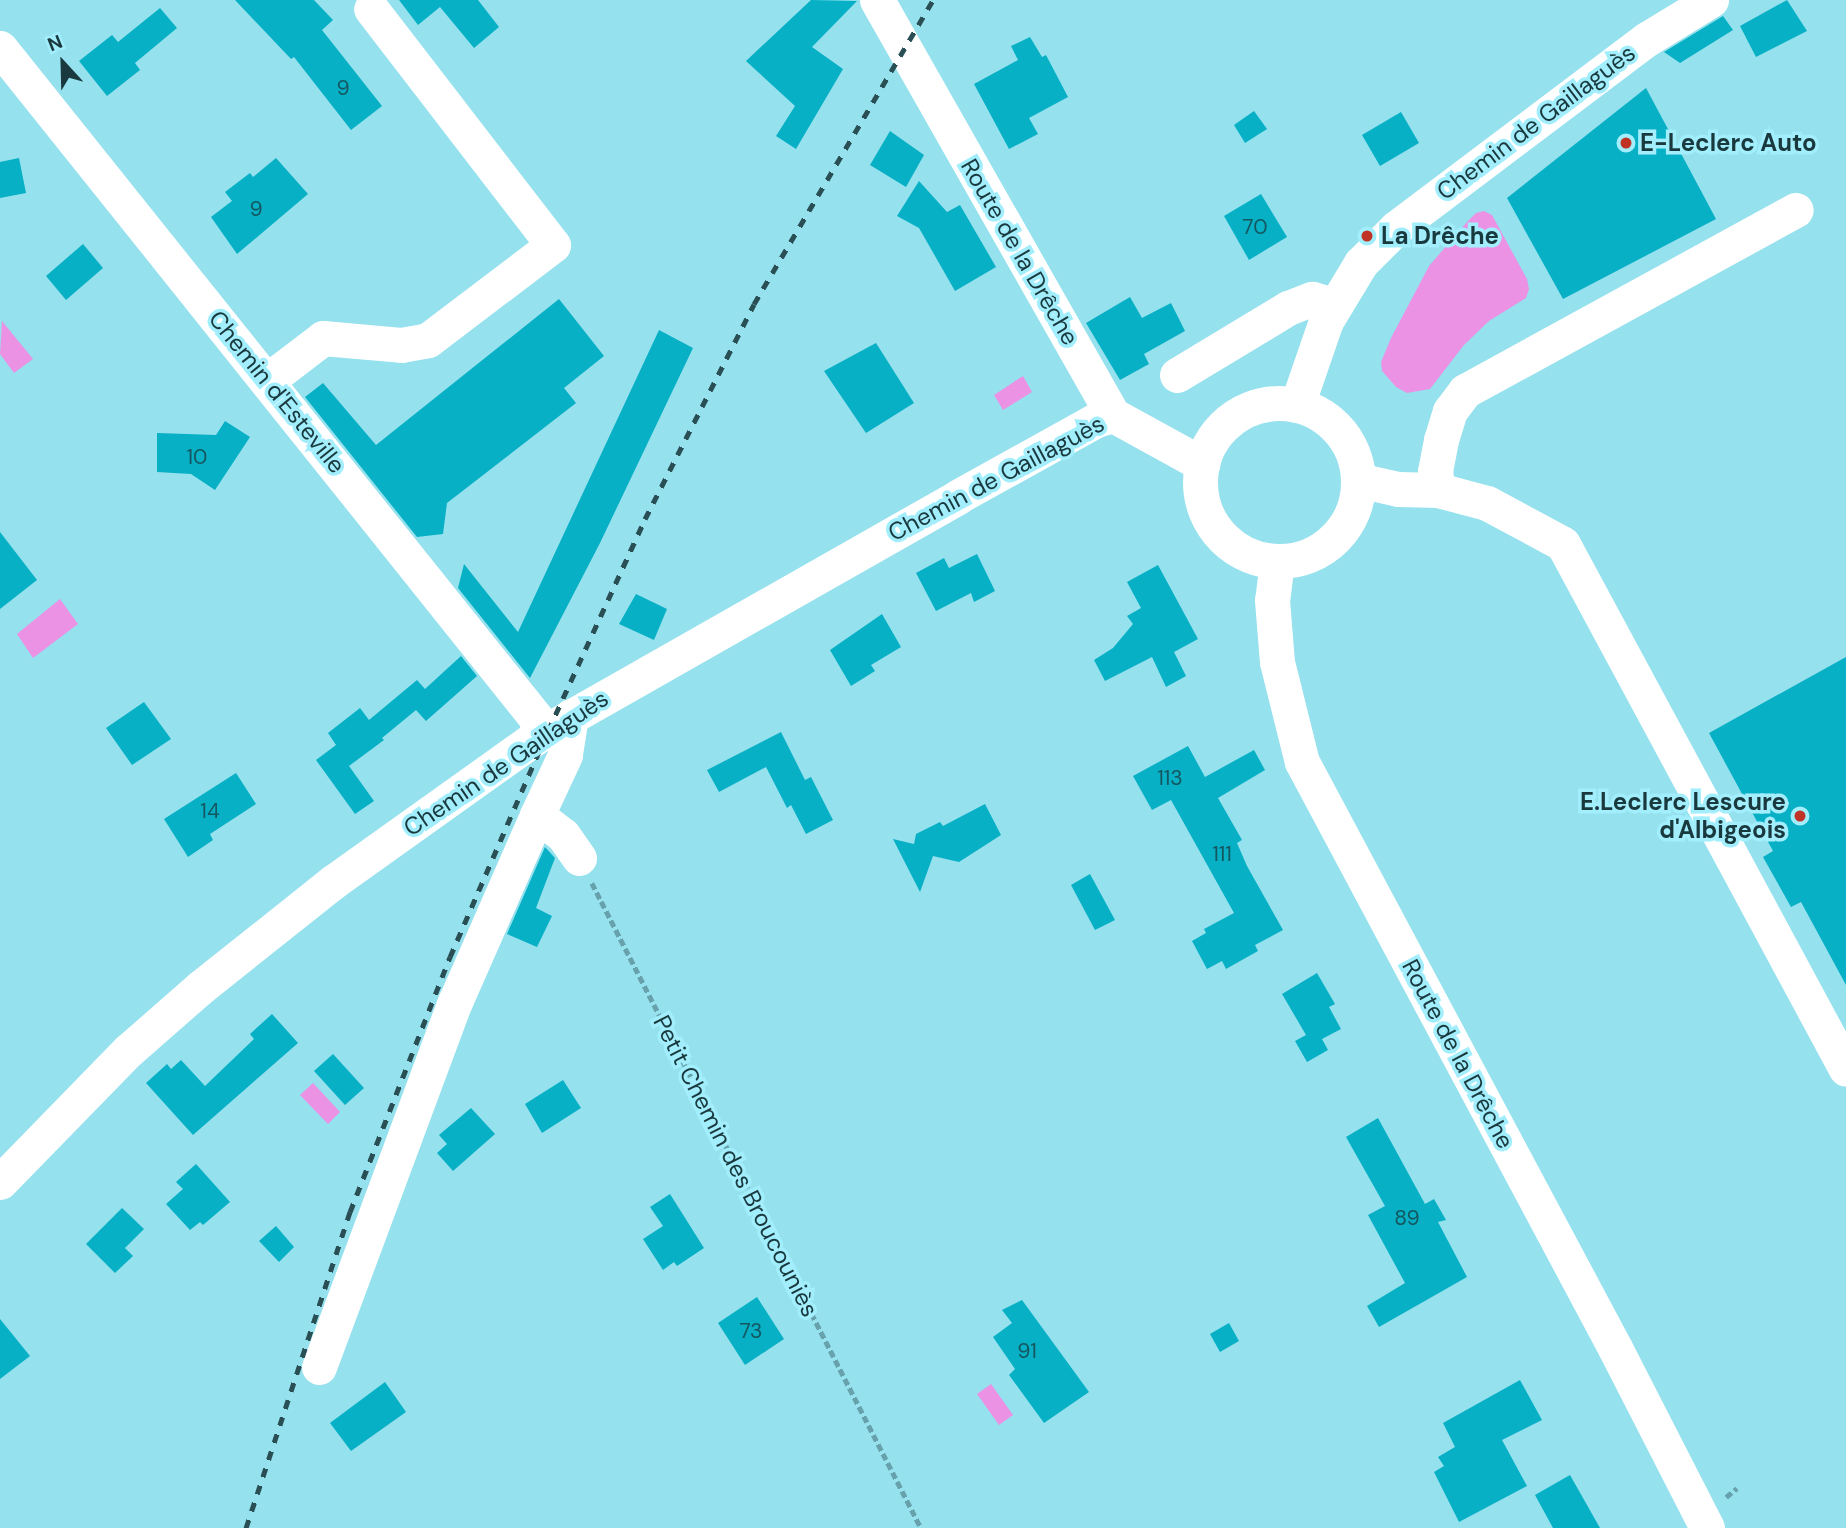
<!DOCTYPE html>
<html>
<head>
<meta charset="utf-8">
<style>
	body { margin:0 }
	#map { position:relative; width:1846px; height:1528px; overflow:hidden; background:#95e1ee; font-family:"DM Sans",sans-serif }
	div>[style] { position:absolute }
	[style*='--x'] { left:calc(var(--x)*1px); top:calc(var(--y)*1px); width:calc(var(--w)*1px); rotate:calc(var(--a)*1deg) }
	.water>* { inset:0; background:#eb92e4 }
	.building>* { inset:0; background:#07b0c5 }
	.path>* { height:4.5px; margin-top:-2.25px; transform-origin:0; background:repeating-linear-gradient(90deg,#67a2ac 0 7px,transparent 0 10.5px) }
	.minor>* { height:35px; margin:-17.5px; padding:0 17.5px; transform-origin:17.5px; border-radius:17.5px; background:#fff }
	.minor>.ring { margin:-17.5px; padding:0; box-sizing:content-box; background:none; border:35px solid #fff; border-radius:50% }
	.rail>* { height:5px; margin-top:-2.5px; transform-origin:0; background:repeating-linear-gradient(90deg,#294f55 0 9px,transparent 0 18px) }
	.dots>* { width:19px; height:19px; translate:-50% -50%; box-sizing:border-box; border:4px solid #a2eefc; border-radius:50% }
	span { translate:-50% -50%; white-space:nowrap; text-align:center; line-height:1.15; -webkit-text-stroke:7px #a2eefc; paint-order:stroke }
	.number-label { font-size:21px; color:#145760 }
	.number-label span { -webkit-text-stroke-width:0 }
	.street-label { font-size:24px; color:#19393e }
	.poi-label { font-size:24px; color:#19393e; font-weight:700 }
	.left { translate:0 -50%; text-align:left }
	.right { translate:-100% -50%; text-align:right }
	.north { position:absolute; left:28px; top:28px; width:70px; height:70px; -webkit-text-stroke:5px #a2eefc; paint-order:stroke; rotate:338deg; font-size:19px; font-weight:700; line-height:28px; text-align:center; color:#19393e }
	.north::after { content:''; display:block; margin:auto; width:24px; height:32px; background:#19393e; clip-path:polygon(50% 0,100% 100%,50% 72%,0 100%) }
</style>
</head>
<body>
<div id="map">
	<div class="water">
		<div style="clip-path:polygon(1484px 211px,1492px 215px,1527px 279px,1529px 289px,1526px 298px,1489px 321px,1464px 345px,1430px 389px,1407px 393px,1396px 387px,1382px 371px,1381px 362px,1391px 338px,1429px 266px,1467px 222px,1476px 213px)"></div>
		<div style="clip-path:polygon(2px 321px,33px 359px,14px 373px,0 354px)"></div>
		<div style="clip-path:polygon(1023px 376px,1032px 392px,1003px 410px,994px 395px)"></div>
		<div style="clip-path:polygon(60px 599px,78px 624px,33px 658px,17px 634px)"></div>
		<div style="clip-path:polygon(313px 1083px,340px 1112px,328px 1124px,300px 1095px)"></div>
		<div style="clip-path:polygon(991px 1384px,1013px 1415px,999px 1425px,977px 1394px)"></div>
	</div>
	<div class="building">
		<div style="clip-path:polygon(235px 0,314px 0,333px 20px,322px 30px,382px 106px,351px 130px,294px 57px,291px 59px)"></div>
		<div style="clip-path:polygon(399px 0,478px 0,499px 27px,474px 48px,440px 7px,418px 25px)"></div>
		<div style="clip-path:polygon(811px 0,857px 1px,812px 47px,843px 69px,796px 149px,776px 136px,795px 106px,746px 61px)"></div>
		<div style="clip-path:polygon(1787px 0,1807px 31px,1756px 57px,1740px 26px)"></div>
		<div style="clip-path:polygon(160px 8px,177px 28px,135px 63px,140px 70px,107px 96px,79px 61px,112px 35px,118px 42px)"></div>
		<div style="clip-path:polygon(1723px 16px,1733px 30px,1680px 63px,1664px 52px)"></div>
		<div style="clip-path:polygon(1030px 37px,1042px 57px,1046px 55px,1068px 97px,1029px 118px,1038px 134px,1009px 149px,974px 84px,1018px 60px,1011px 46px)"></div>
		<div style="clip-path:polygon(1646px 88px,1716px 219px,1563px 299px,1507px 198px)"></div>
		<div style="clip-path:polygon(1254px 111px,1267px 129px,1245px 143px,1234px 125px)"></div>
		<div style="clip-path:polygon(1401px 112px,1419px 143px,1380px 166px,1362px 135px)"></div>
		<div style="clip-path:polygon(890px 131px,924px 155px,906px 187px,870px 165px)"></div>
		<div style="clip-path:polygon(19px 158px,26px 193px,0 198px,0 162px)"></div>
		<div style="clip-path:polygon(276px 158px,308px 194px,237px 254px,211px 217px,232px 201px,225px 192px,250px 173px,253px 177px)"></div>
		<div style="clip-path:polygon(919px 181px,947px 212px,960px 205px,996px 267px,955px 291px,919px 228px,897px 216px)"></div>
		<div style="clip-path:polygon(1261px 194px,1287px 237px,1249px 260px,1224px 216px)"></div>
		<div style="clip-path:polygon(83px 244px,103px 268px,66px 300px,46px 276px)"></div>
		<div style="clip-path:polygon(1130px 297px,1142px 318px,1171px 303px,1185px 331px,1144px 354px,1149px 364px,1120px 380px,1086px 323px)"></div>
		<div style="clip-path:polygon(559px 299px,604px 356px,564px 388px,576px 403px,447px 503px,443px 534px,417px 537px,305px 397px,323px 383px,376px 445px)"></div>
		<div style="clip-path:polygon(659px 330px,693px 348px,600px 543px,530px 678px,458px 588px,464px 564px,518px 632px)"></div>
		<div style="clip-path:polygon(876px 343px,914px 403px,866px 433px,824px 371px)"></div>
		<div style="clip-path:polygon(225px 421px,250px 437px,215px 490px,191px 474px,157px 472px,157px 433px,216px 435px)"></div>
		<div style="clip-path:polygon(0 532px,37px 580px,0 609px)"></div>
		<div style="clip-path:polygon(977px 554px,995px 591px,974px 602px,971px 593px,936px 611px,916px 573px,944px 558px,949px 568px)"></div>
		<div style="clip-path:polygon(1158px 565px,1198px 639px,1174px 652px,1186px 676px,1166px 687px,1152px 657px,1105px 681px,1094px 660px,1113px 648px,1133px 624px,1127px 616px,1141px 608px,1127px 582px)"></div>
		<div style="clip-path:polygon(636px 594px,667px 609px,654px 640px,619px 624px)"></div>
		<div style="clip-path:polygon(882px 614px,901px 647px,871px 665px,875px 671px,851px 686px,830px 650px)"></div>
		<div style="clip-path:polygon(461px 656px,477px 676px,426px 721px,416px 710px,382px 738px,384px 740px,349px 766px,374px 801px,355px 814px,316px 760px,336px 745px,328px 733px,360px 708px,369px 720px,417px 680px,425px 689px)"></div>
		<div style="clip-path:polygon(1846px 657px,1846px 985px,1801px 902px,1791px 907px,1763px 857px,1773px 851px,1709px 733px)"></div>
		<div style="clip-path:polygon(144px 702px,171px 739px,132px 765px,106px 728px)"></div>
		<div style="clip-path:polygon(781px 732px,805px 780px,811px 777px,833px 820px,806px 834px,791px 805px,787px 808px,766px 767px,719px 792px,707px 770px)"></div>
		<div style="clip-path:polygon(1188px 746px,1205px 777px,1254px 750px,1265px 770px,1218px 798px,1242px 840px,1237px 843px,1247px 866px,1283px 930px,1255px 945px,1258px 951px,1226px 969px,1222px 961px,1207px 969px,1192px 941px,1206px 933px,1204px 929px,1234px 913px,1171px 800px,1152px 810px,1133px 776px)"></div>
		<div style="clip-path:polygon(236px 773px,256px 804px,210px 834px,213px 840px,188px 857px,164px 819px)"></div>
		<div style="clip-path:polygon(985px 804px,1001px 835px,959px 862px,933px 856px,920px 892px,893px 839px,914px 844px,916px 834px,940px 822px,943px 826px)"></div>
		<div style="clip-path:polygon(545px 847px,555px 858px,536px 908px,552px 916px,537px 947px,507px 934px)"></div>
		<div style="clip-path:polygon(1090px 874px,1115px 920px,1095px 930px,1071px 885px)"></div>
		<div style="clip-path:polygon(1317px 973px,1335px 1004px,1329px 1007px,1341px 1029px,1322px 1039px,1328px 1050px,1307px 1062px,1295px 1041px,1306px 1035px,1282px 994px)"></div>
		<div style="clip-path:polygon(272px 1014px,298px 1043px,193px 1135px,146px 1083px,167px 1064px,171px 1069px,181px 1060px,205px 1086px,254px 1039px,250px 1034px)"></div>
		<div style="clip-path:polygon(333px 1054px,364px 1088px,345px 1105px,314px 1071px)"></div>
		<div style="clip-path:polygon(563px 1080px,581px 1108px,542px 1133px,525px 1104px)"></div>
		<div style="clip-path:polygon(471px 1108px,495px 1134px,453px 1171px,437px 1153px,447px 1144px,439px 1135px)"></div>
		<div style="clip-path:polygon(1378px 1118px,1425px 1204px,1434px 1199px,1446px 1220px,1438px 1222px,1467px 1277px,1379px 1327px,1367px 1306px,1405px 1283px,1368px 1215px,1385px 1206px,1346px 1137px)"></div>
		<div style="clip-path:polygon(196px 1164px,230px 1202px,203px 1225px,200px 1222px,190px 1230px,166px 1204px,183px 1189px,176px 1182px)"></div>
		<div style="clip-path:polygon(670px 1194px,704px 1248px,677px 1266px,674px 1262px,663px 1270px,643px 1239px,663px 1226px,650px 1207px)"></div>
		<div style="clip-path:polygon(122px 1208px,144px 1229px,125px 1248px,133px 1256px,115px 1273px,86px 1244px)"></div>
		<div style="clip-path:polygon(276px 1226px,294px 1247px,279px 1262px,259px 1241px)"></div>
		<div style="clip-path:polygon(757px 1297px,784px 1339px,745px 1365px,718px 1323px)"></div>
		<div style="clip-path:polygon(1022px 1300px,1089px 1392px,1044px 1423px,1009px 1375px,1015px 1369px,993px 1337px,1012px 1323px,1002px 1310px)"></div>
		<div style="clip-path:polygon(0 1319px,30px 1356px,0 1379px)"></div>
		<div style="clip-path:polygon(1229px 1323px,1239px 1341px,1220px 1352px,1210px 1334px)"></div>
		<div style="clip-path:polygon(1520px 1380px,1542px 1420px,1502px 1440px,1527px 1486px,1459px 1522px,1434px 1472px,1444px 1466px,1438px 1457px,1455px 1447px,1443px 1423px)"></div>
		<div style="clip-path:polygon(385px 1382px,406px 1412px,351px 1451px,330px 1423px)"></div>
		<div style="clip-path:polygon(1570px 1475px,1600px 1528px,1553px 1528px,1535px 1495px)"></div>
	</div>
	<div class="path">
		<div style="--x:592;--y:883;--w:724;--a:62.97"></div>
		<div style="--x:1726;--y:1497;--w:14;--a:-39"></div>
	</div>
	<div class="minor">
		<div style="--x:877;--y:0;--w:477;--a:60.4"></div>
		<div style="--x:1113;--y:415;--w:102;--a:28.8"></div>
		<div style="--x:0;--y:48;--w:858;--a:51.34"></div>
		<div style="--x:536;--y:718;--w:17;--a:80"></div>
		<div style="--x:1177;--y:375;--w:130;--a:-31.1"></div>
		<div style="--x:1288;--y:308;--w:26;--a:-21"></div>
		<div style="--x:1312;--y:299;--w:24;--a:15"></div>
		<div style="--x:268;--y:380;--w:69;--a:-37.4"></div>
		<div style="--x:323;--y:338;--w:78;--a:5.1"></div>
		<div style="--x:401;--y:345;--w:27;--a:-10"></div>
		<div style="--x:428;--y:340;--w:157;--a:-37.2"></div>
		<div style="--x:553;--y:245;--w:298;--a:-127.6"></div>
		<div class="ring" style="left:1200px;top:403px;width:123px;height:123px"></div>
		<div style="--x:1297;--y:405;--w:89;--a:-71"></div>
		<div style="--x:1326;--y:321;--w:68;--a:-58.9"></div>
		<div style="--x:1361;--y:263;--w:49;--a:-45"></div>
		<div style="--x:1396;--y:228;--w:314;--a:-37"></div>
		<div style="--x:1647;--y:39;--w:75;--a:-31.4"></div>
		<div style="--x:1358;--y:480;--w:41;--a:12.7"></div>
		<div style="--x:1398;--y:489;--w:40;--a:1.4"></div>
		<div style="--x:1438;--y:490;--w:51;--a:14.9"></div>
		<div style="--x:1487;--y:503;--w:86;--a:28.3"></div>
		<div style="--x:1563;--y:544;--w:596;--a:61.67"></div>
		<div style="--x:1438;--y:490;--w:19;--a:-99"></div>
		<div style="--x:1435;--y:471;--w:32;--a:-79"></div>
		<div style="--x:1441;--y:440;--w:30;--a:-73"></div>
		<div style="--x:1450;--y:411;--w:25;--a:-53"></div>
		<div style="--x:1465;--y:391;--w:377;--a:-28.7"></div>
		<div style="--x:1277;--y:561;--w:39;--a:97"></div>
		<div style="--x:1272;--y:600;--w:62;--a:85.4"></div>
		<div style="--x:1277;--y:662;--w:103;--a:76"></div>
		<div style="--x:1302;--y:762;--w:664;--a:61.89"></div>
		<div style="--x:1615;--y:1348;--w:202;--a:62.9"></div>
		<div style="--x:571;--y:716;--w:39;--a:99"></div>
		<div style="--x:565;--y:755;--w:66;--a:115"></div>
		<div style="--x:537;--y:815;--w:33;--a:38"></div>
		<div style="--x:563;--y:835;--w:28;--a:55"></div>
		<div style="--x:0;--y:1182;--w:185;--a:-45.7"></div>
		<div style="--x:129;--y:1050;--w:96;--a:-41.2"></div>
		<div style="--x:201;--y:987;--w:169;--a:-38.5"></div>
		<div style="--x:333;--y:882;--w:253;--a:-35.5"></div>
		<div style="--x:539;--y:735;--w:483;--a:-29.6"></div>
		<div style="--x:959;--y:496;--w:157;--a:-29"></div>
		<div style="--x:1096;--y:420;--w:18;--a:-16"></div>
		<div style="--x:319;--y:1367;--w:390;--a:-69.6"></div>
		<div style="--x:455;--y:1002;--w:204;--a:-66.3"></div>
	</div>
	<div class="rail">
		<div style="--x:246;--y:1528;--w:333;--a:-71.8"></div>
		<div style="--x:350;--y:1212;--w:274;--a:-68.6"></div>
		<div style="--x:450;--y:957;--w:246;--a:-66.6"></div>
		<div style="--x:548;--y:731;--w:233;--a:-65.4"></div>
		<div style="--x:645;--y:519;--w:241;--a:-63.1"></div>
		<div style="--x:754;--y:304;--w:353;--a:-59.5"></div>
	</div>
	<div class="dots">
		<div style="left:1626px;top:143px;background:#bf3224"></div>
		<div style="left:1367px;top:236px;background:#bf3224"></div>
		<div style="left:1800px;top:816px;background:#bf3224"></div>
	</div>
	<div class="number-label">
		<span style="left:343px;top:88px">9</span>
		<span style="left:256px;top:209px">9</span>
		<span style="left:1255px;top:227px">70</span>
		<span style="left:197px;top:457px">10</span>
		<span style="left:1170px;top:778px">113</span>
		<span style="left:210px;top:811px">14</span>
		<span style="left:1222px;top:854px">111</span>
		<span style="left:1407px;top:1218px">89</span>
		<span style="left:751px;top:1331px">73</span>
		<span style="left:1027px;top:1351px">91</span>
	</div>
	<div class="street-label">
		<span style="left:1536px;top:122px;rotate:-37deg">Chemin de Gaillaguès</span>
		<span style="left:1020px;top:252px;rotate:60deg">Route de la Drêche</span>
		<span style="left:277px;top:392px;rotate:51deg">Chemin d'Esteville</span>
		<span style="left:996px;top:478px;rotate:-28deg">Chemin de Gaillaguès</span>
		<span style="left:506px;top:763px;rotate:-34deg">Chemin de Gaillaguès</span>
		<span style="left:1458px;top:1054px;rotate:62deg">Route de la Drêche</span>
		<span style="left:736px;top:1166px;rotate:63deg">Petit Chemin des Broucouniès</span>
	</div>
	<div class="poi-label">
		<span class="left" style="left:1640px;top:143px">E-Leclerc Auto</span>
		<span class="left" style="left:1381px;top:236px">La Drêche</span>
		<span class="right" style="left:1786px;top:816px">E.Leclerc Lescure<br>d'Albigeois</span>
	</div>
	<div class="north">N</div>
</div>
</body>
</html>
